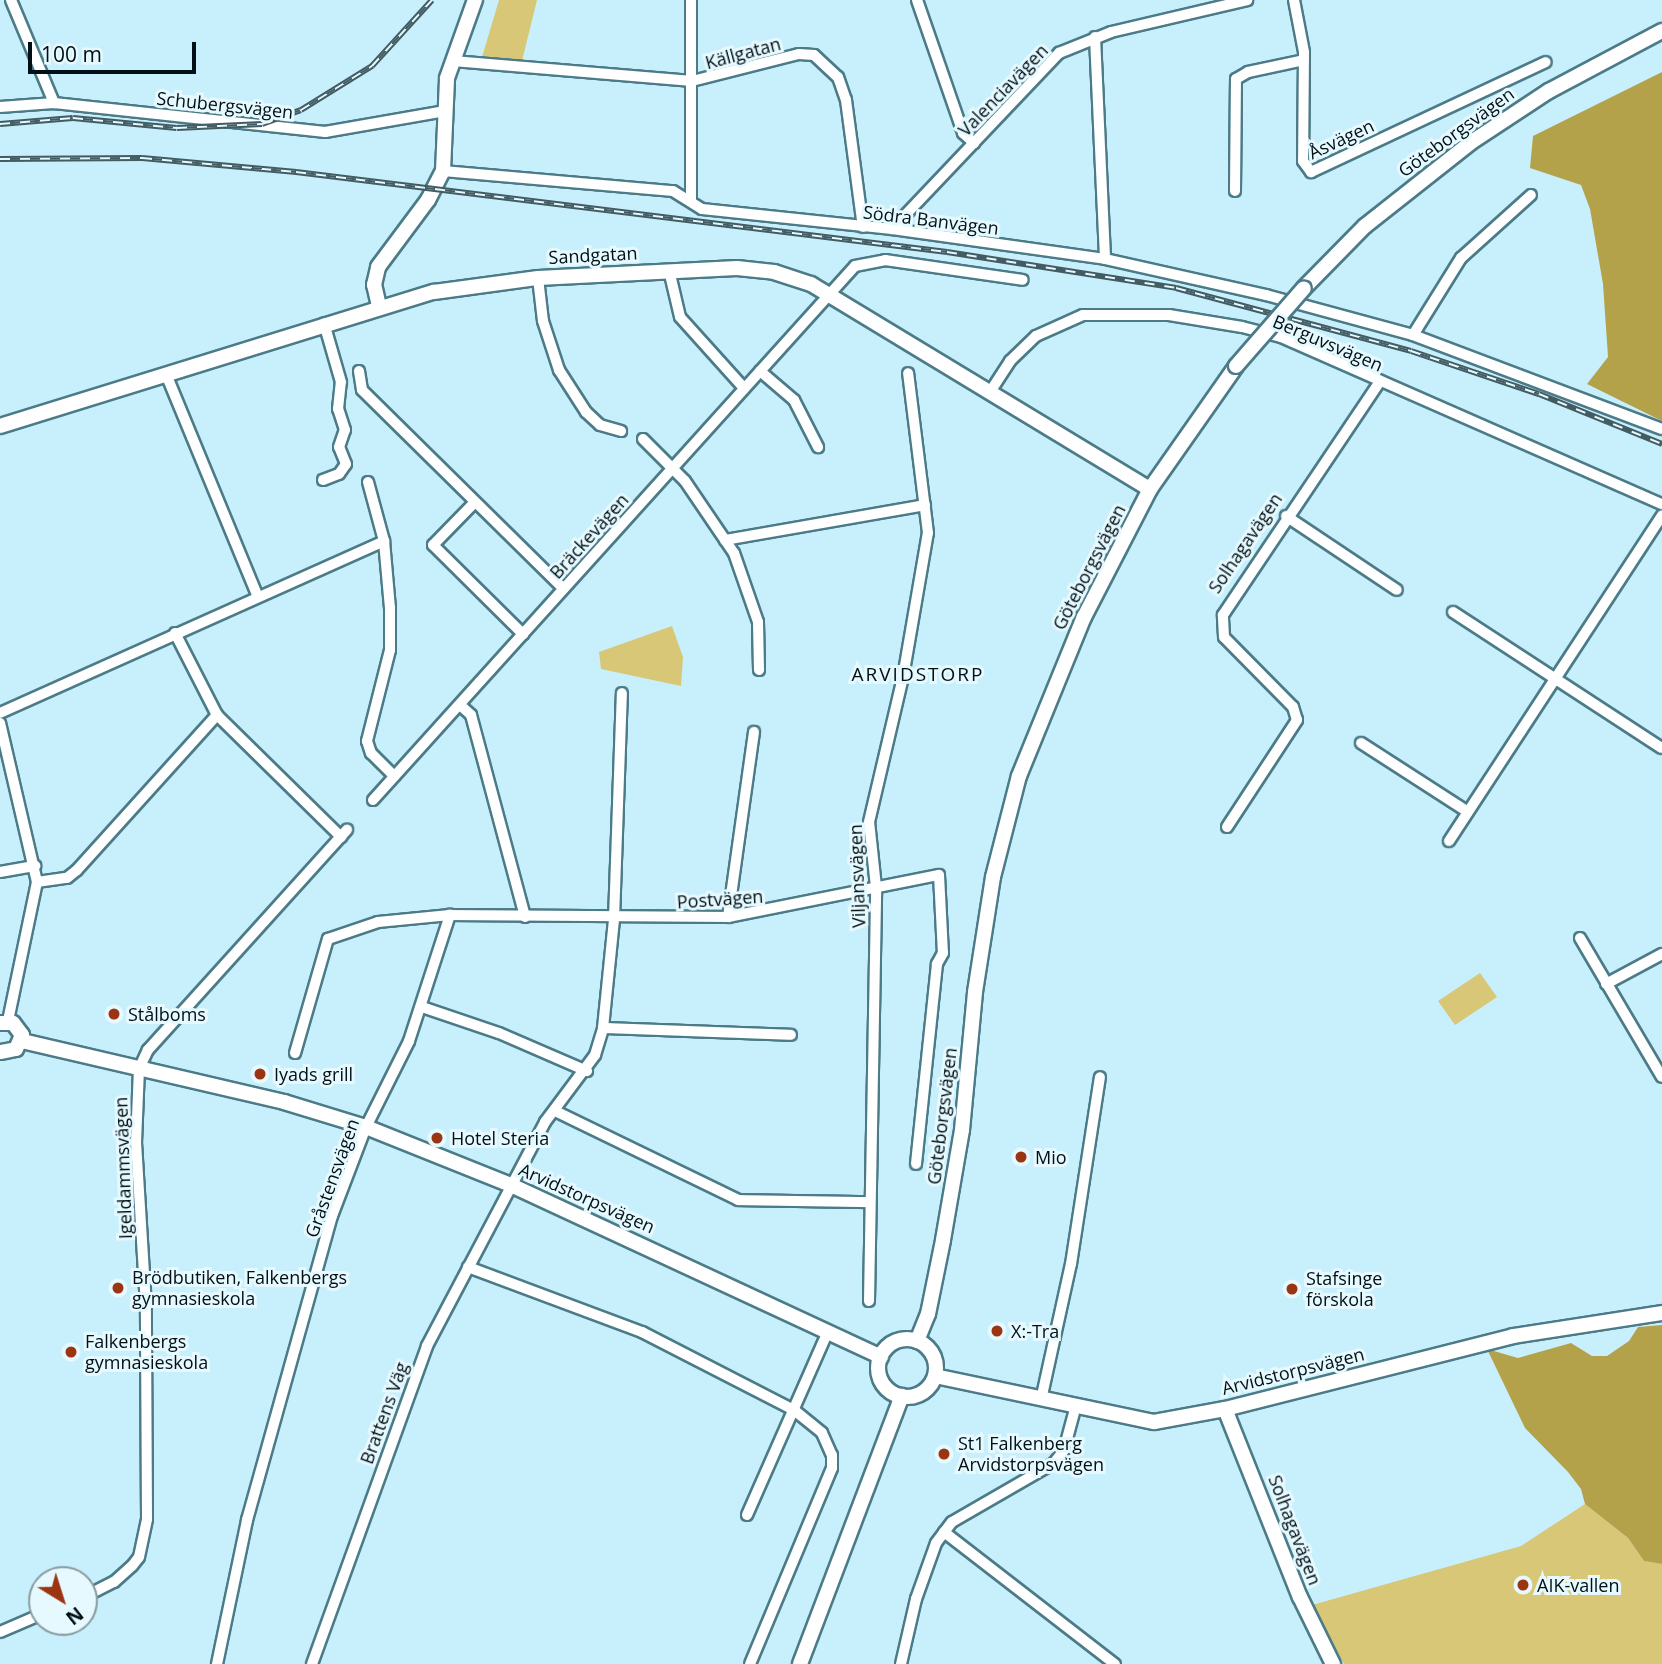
<!DOCTYPE html>
<html>
<head>
<meta charset="utf-8">
<style>
	body { margin:0 }
	#map { position:relative; width:1662px; height:1664px; overflow:hidden; background:#c8f0fc; font-family:"Open Sans",sans-serif }
	div>[style] { position:absolute }
	[style*='--x'] { left:calc(var(--x)*1px); top:calc(var(--y)*1px); width:calc(var(--w)*1px); rotate:calc(var(--a)*1deg) }
	.green>* { inset:0; background:#d8c776 }
	.forest>* { inset:0; background:#b4a24b }
	.roads { filter:drop-shadow(2px 0 #4c7b88) drop-shadow(-2px 0 #4c7b88) drop-shadow(0 2px #4c7b88) drop-shadow(0 -2px #4c7b88) }
	.street>* { height:10px; margin:-5px; padding:0 5px; transform-origin:5px; border-radius:5px; background:#fff }
	.secondary>* { height:14px; margin:-7px; padding:0 7px; transform-origin:7px; border-radius:7px; background:#fff }
	.secondary>.ring { margin:-7px; padding:0; box-sizing:content-box; background:none; border:14px solid #fff; border-radius:50% }
	.rail>* { height:6px; margin-top:-3px; transform-origin:0; background:repeating-linear-gradient(90deg,#e6f9ff 0 10px,#435b62 0 20px); box-sizing:border-box; border-block:2px solid #435b62 }
	.bridges { filter:drop-shadow(2px 0 #4c7b88) drop-shadow(-2px 0 #4c7b88) drop-shadow(0 2px #4c7b88) drop-shadow(0 -2px #4c7b88) }
	.secondary-bridge>* { height:14px; margin:-7px; padding:0 7px; transform-origin:7px; border-radius:7px; background:#fff }
	.dots>* { width:19px; height:19px; translate:-50% -50%; box-sizing:border-box; border:4px solid #e6f9ff; border-radius:50% }
	span { translate:-50% -50%; white-space:nowrap; text-align:center; line-height:1.15; -webkit-text-stroke:6px #e6f9ff; paint-order:stroke }
	.street-label { font-size:18px; color:#001015 }
	.poi-label { font-size:18px; color:#001015 }
	.left { translate:0 -50%; text-align:left }
	.neighbourhood-label { font-size:19px; color:#001015; letter-spacing:2px }
	.north { position:absolute; left:28px; top:1566px; width:70px; height:70px; box-sizing:border-box; background:#e6f9ff; border:2px solid #8a9ca1; border-radius:50%; rotate:142deg; font-size:19px; font-weight:700; line-height:28px; text-align:center; color:#001015 }
	.north::after { content:''; display:block; margin:auto; width:24px; height:32px; background:#9b3411; clip-path:polygon(50% 0,100% 100%,50% 72%,0 100%) }
	.scale { position:absolute; left:28px; top:42px; width:168px; height:32px; box-sizing:border-box; border:4px solid #001015; border-top:0; padding-left:9px; font-size:21px; line-height:24px; white-space:nowrap; color:#001015; -webkit-text-stroke:5px #e6f9ff; paint-order:stroke }
</style>
</head>
<body>
<div id="map">
	<div class="green">
		<div style="clip-path:polygon(499px 0,537px 0,521px 65px,482px 57px)"></div>
		<div style="clip-path:polygon(672px 626px,683px 657px,681px 686px,601px 669px,599px 652px)"></div>
		<div style="clip-path:polygon(1480px 973px,1497px 997px,1455px 1025px,1438px 1001px)"></div>
		<div style="clip-path:polygon(1585px 1504px,1628px 1538px,1644px 1561px,1662px 1564px,1662px 1664px,1344px 1664px,1312px 1605px,1521px 1546px)"></div>
	</div>
	<div class="forest">
		<div style="clip-path:polygon(1662px 72px,1662px 421px,1587px 384px,1608px 357px,1603px 284px,1590px 209px,1581px 185px,1530px 168px,1533px 136px)"></div>
		<div style="clip-path:polygon(1662px 1325px,1662px 1564px,1644px 1561px,1628px 1538px,1585px 1504px,1581px 1489px,1568px 1472px,1525px 1428px,1487px 1349px,1518px 1358px,1571px 1343px,1592px 1356px,1607px 1356px,1629px 1341px,1638px 1327px)"></div>
	</div>
	<div class="roads">
		<div class="street">
			<div style="--x:11;--y:0;--w:112;--a:67.3"></div>
			<div style="--x:691;--y:0;--w:200;--a:90"></div>
			<div style="--x:917;--y:0;--w:141;--a:70.9"></div>
			<div style="--x:963;--y:133;--w:15;--a:42"></div>
			<div style="--x:1294;--y:0;--w:53;--a:79.1"></div>
			<div style="--x:1304;--y:52;--w:109;--a:90.5"></div>
			<div style="--x:1303;--y:161;--w:14;--a:54"></div>
			<div style="--x:1311;--y:172;--w:259;--a:-25.1"></div>
			<div style="--x:1095;--y:37;--w:222;--a:87.4"></div>
			<div style="--x:453;--y:61;--w:240;--a:4.8"></div>
			<div style="--x:692;--y:81;--w:110;--a:-14.2"></div>
			<div style="--x:799;--y:54;--w:15;--a:4"></div>
			<div style="--x:814;--y:55;--w:33;--a:43"></div>
			<div style="--x:838;--y:77;--w:24;--a:71"></div>
			<div style="--x:846;--y:100;--w:128;--a:82.4"></div>
			<div style="--x:0;--y:107;--w:54;--a:-4.2"></div>
			<div style="--x:54;--y:103;--w:273;--a:6.1"></div>
			<div style="--x:325;--y:132;--w:122;--a:-9.9"></div>
			<div style="--x:443;--y:171;--w:231;--a:5"></div>
			<div style="--x:673;--y:191;--w:34;--a:32"></div>
			<div style="--x:702;--y:209;--w:191;--a:6"></div>
			<div style="--x:892;--y:229;--w:215;--a:8"></div>
			<div style="--x:1105;--y:259;--w:165;--a:12.6"></div>
			<div style="--x:1266;--y:295;--w:152;--a:15.2"></div>
			<div style="--x:1413;--y:335;--w:91;--a:-58.1"></div>
			<div style="--x:1461;--y:258;--w:94;--a:-42"></div>
			<div style="--x:1235;--y:191;--w:112;--a:-89.5"></div>
			<div style="--x:1236;--y:79;--w:14;--a:-30"></div>
			<div style="--x:1248;--y:72;--w:57;--a:-12.1"></div>
			<div style="--x:892;--y:229;--w:243;--a:-46.5"></div>
			<div style="--x:1059;--y:53;--w:56;--a:-22"></div>
			<div style="--x:1111;--y:32;--w:140;--a:-13.2"></div>
			<div style="--x:669;--y:270;--w:48;--a:76.8"></div>
			<div style="--x:680;--y:317;--w:96;--a:48"></div>
			<div style="--x:538;--y:278;--w:43;--a:83.4"></div>
			<div style="--x:543;--y:321;--w:52;--a:71.9"></div>
			<div style="--x:559;--y:370;--w:50;--a:57.3"></div>
			<div style="--x:586;--y:412;--w:19;--a:43"></div>
			<div style="--x:600;--y:425;--w:22;--a:16"></div>
			<div style="--x:1413;--y:335;--w:266;--a:20.7"></div>
			<div style="--x:359;--y:371;--w:19;--a:81"></div>
			<div style="--x:362;--y:390;--w:282;--a:44.6"></div>
			<div style="--x:760;--y:371;--w:45;--a:40.5"></div>
			<div style="--x:794;--y:400;--w:53;--a:62.9"></div>
			<div style="--x:166;--y:374;--w:239;--a:67.6"></div>
			<div style="--x:990;--y:392;--w:37;--a:-57"></div>
			<div style="--x:1010;--y:361;--w:36;--a:-44"></div>
			<div style="--x:1036;--y:336;--w:51;--a:-24.1"></div>
			<div style="--x:1083;--y:315;--w:86;--a:0"></div>
			<div style="--x:1169;--y:315;--w:74;--a:9.3"></div>
			<div style="--x:1242;--y:327;--w:40;--a:14.4"></div>
			<div style="--x:1281;--y:337;--w:416;--a:23.7"></div>
			<div style="--x:643;--y:439;--w:59;--a:45"></div>
			<div style="--x:685;--y:481;--w:87;--a:55.8"></div>
			<div style="--x:734;--y:553;--w:73;--a:70.8"></div>
			<div style="--x:758;--y:622;--w:48;--a:88.8"></div>
			<div style="--x:323;--y:480;--w:17;--a:-21"></div>
			<div style="--x:339;--y:474;--w:12;--a:-55"></div>
			<div style="--x:346;--y:464;--w:18;--a:-112"></div>
			<div style="--x:339;--y:447;--w:18;--a:-71"></div>
			<div style="--x:345;--y:430;--w:22;--a:-108"></div>
			<div style="--x:338;--y:409;--w:27;--a:-84"></div>
			<div style="--x:341;--y:382;--w:61;--a:-106.1"></div>
			<div style="--x:368;--y:482;--w:61;--a:74.8"></div>
			<div style="--x:384;--y:541;--w:67;--a:84.9"></div>
			<div style="--x:390;--y:608;--w:42;--a:90"></div>
			<div style="--x:390;--y:650;--w:94;--a:104.2"></div>
			<div style="--x:367;--y:741;--w:13;--a:72"></div>
			<div style="--x:371;--y:753;--w:33;--a:45"></div>
			<div style="--x:475;--y:502;--w:60;--a:134.3"></div>
			<div style="--x:433;--y:545;--w:127;--a:44.7"></div>
			<div style="--x:1286;--y:516;--w:133;--a:33.7"></div>
			<div style="--x:725;--y:540;--w:203;--a:-9.9"></div>
			<div style="--x:1453;--y:612;--w:249;--a:33.1"></div>
			<div style="--x:175;--y:633;--w:92;--a:62.9"></div>
			<div style="--x:217;--y:715;--w:174;--a:44.5"></div>
			<div style="--x:460;--y:705;--w:15;--a:42"></div>
			<div style="--x:471;--y:715;--w:209;--a:75"></div>
			<div style="--x:0;--y:713;--w:421;--a:-24.1"></div>
			<div style="--x:0;--y:723;--w:163;--a:76.9"></div>
			<div style="--x:37;--y:882;--w:142;--a:101.8"></div>
			<div style="--x:1361;--y:743;--w:127;--a:32.8"></div>
			<div style="--x:373;--y:800;--w:719;--a:-47.93"></div>
			<div style="--x:855;--y:266;--w:31;--a:-11"></div>
			<div style="--x:885;--y:260;--w:139;--a:8.2"></div>
			<div style="--x:1227;--y:827;--w:128;--a:-56.8"></div>
			<div style="--x:1297;--y:720;--w:14;--a:-107"></div>
			<div style="--x:1293;--y:707;--w:98;--a:-134.6"></div>
			<div style="--x:1224;--y:637;--w:22;--a:-93"></div>
			<div style="--x:1223;--y:615;--w:282;--a:-56.1"></div>
			<div style="--x:1449;--y:841;--w:389;--a:-56.8"></div>
			<div style="--x:0;--y:872;--w:36;--a:-10"></div>
			<div style="--x:37;--y:882;--w:30;--a:-8"></div>
			<div style="--x:67;--y:878;--w:13;--a:-39"></div>
			<div style="--x:77;--y:870;--w:209;--a:-47.9"></div>
			<div style="--x:728;--y:917;--w:187;--a:-82"></div>
			<div style="--x:1580;--y:938;--w:161;--a:59.5"></div>
			<div style="--x:1606;--y:984;--w:64;--a:-28.2"></div>
			<div style="--x:422;--y:1007;--w:81;--a:18.7"></div>
			<div style="--x:499;--y:1033;--w:96;--a:23.4"></div>
			<div style="--x:603;--y:1028;--w:188;--a:2.1"></div>
			<div style="--x:295;--y:1053;--w:119;--a:-73.9"></div>
			<div style="--x:328;--y:939;--w:53;--a:-18.8"></div>
			<div style="--x:378;--y:922;--w:72;--a:-5.6"></div>
			<div style="--x:450;--y:915;--w:278;--a:0.4"></div>
			<div style="--x:728;--y:917;--w:215;--a:-11.3"></div>
			<div style="--x:939;--y:875;--w:78;--a:87.1"></div>
			<div style="--x:943;--y:953;--w:13;--a:119"></div>
			<div style="--x:937;--y:964;--w:201;--a:96"></div>
			<div style="--x:555;--y:1111;--w:203;--a:25.9"></div>
			<div style="--x:738;--y:1200;--w:131;--a:0.9"></div>
			<div style="--x:468;--y:1267;--w:186;--a:20.5"></div>
			<div style="--x:642;--y:1332;--w:171;--a:27.2"></div>
			<div style="--x:794;--y:1410;--w:36;--a:39"></div>
			<div style="--x:822;--y:1433;--w:24;--a:66"></div>
			<div style="--x:832;--y:1455;--w:13;--a:90"></div>
			<div style="--x:832;--y:1468;--w:212;--a:112.7"></div>
			<div style="--x:869;--y:1301;--w:414;--a:-89"></div>
			<div style="--x:876;--y:887;--w:65;--a:-96.1"></div>
			<div style="--x:869;--y:822;--w:149;--a:-76.8"></div>
			<div style="--x:903;--y:677;--w:146;--a:-80.2"></div>
			<div style="--x:928;--y:533;--w:161;--a:-97.1"></div>
			<div style="--x:1041;--y:1400;--w:139;--a:-77.6"></div>
			<div style="--x:1071;--y:1264;--w:189;--a:-81.2"></div>
			<div style="--x:747;--y:1515;--w:201;--a:-66.2"></div>
			<div style="--x:944;--y:1532;--w:216;--a:37.7"></div>
			<div style="--x:84;--y:1597;--w:34;--a:-27"></div>
			<div style="--x:114;--y:1582;--w:24;--a:-42"></div>
			<div style="--x:132;--y:1566;--w:11;--a:-52"></div>
			<div style="--x:139;--y:1557;--w:39;--a:-78"></div>
			<div style="--x:147;--y:1519;--w:213;--a:-90.3"></div>
			<div style="--x:146;--y:1306;--w:163;--a:-93.5"></div>
			<div style="--x:136;--y:1143;--w:74;--a:-87.7"></div>
			<div style="--x:139;--y:1069;--w:21;--a:-65"></div>
			<div style="--x:148;--y:1050;--w:297;--a:-47.9"></div>
			<div style="--x:0;--y:1632;--w:46;--a:-23.2"></div>
			<div style="--x:217;--y:1664;--w:147;--a:-78.2"></div>
			<div style="--x:247;--y:1520;--w:316;--a:-74.4"></div>
			<div style="--x:332;--y:1216;--w:95;--a:-69.1"></div>
			<div style="--x:366;--y:1127;--w:96;--a:-63.4"></div>
			<div style="--x:409;--y:1041;--w:133;--a:-72"></div>
			<div style="--x:312;--y:1664;--w:338;--a:-70.1"></div>
			<div style="--x:427;--y:1346;--w:253;--a:-62.2"></div>
			<div style="--x:545;--y:1122;--w:84;--a:-53.3"></div>
			<div style="--x:595;--y:1055;--w:28;--a:-73"></div>
			<div style="--x:603;--y:1028;--w:110;--a:-84.2"></div>
			<div style="--x:614;--y:919;--w:226;--a:-88"></div>
			<div style="--x:901;--y:1664;--w:67;--a:-77"></div>
			<div style="--x:916;--y:1599;--w:59;--a:-70.3"></div>
			<div style="--x:936;--y:1543;--w:26;--a:-53"></div>
			<div style="--x:952;--y:1522;--w:118;--a:-30"></div>
			<div style="--x:1054;--y:1463;--w:16;--a:-52"></div>
			<div style="--x:1064;--y:1450;--w:42;--a:-75"></div>
		</div>
		<div class="secondary">
			<div style="--x:1304;--y:288;--w:87;--a:-45.5"></div>
			<div style="--x:1365;--y:226;--w:134;--a:-38.3"></div>
			<div style="--x:1470;--y:143;--w:95;--a:-33.4"></div>
			<div style="--x:1549;--y:91;--w:128;--a:-28"></div>
			<div style="--x:379;--y:306;--w:22;--a:-103"></div>
			<div style="--x:374;--y:285;--w:18;--a:-77"></div>
			<div style="--x:378;--y:267;--w:84;--a:-53.3"></div>
			<div style="--x:428;--y:200;--w:33;--a:-63"></div>
			<div style="--x:443;--y:171;--w:93;--a:-87.5"></div>
			<div style="--x:447;--y:78;--w:83;--a:-70.3"></div>
			<div style="--x:0;--y:426;--w:454;--a:-17.2"></div>
			<div style="--x:434;--y:292;--w:105;--a:-7.7"></div>
			<div style="--x:538;--y:278;--w:199;--a:-2.9"></div>
			<div style="--x:737;--y:268;--w:37;--a:6"></div>
			<div style="--x:774;--y:272;--w:39;--a:18"></div>
			<div style="--x:811;--y:284;--w:396;--a:31.2"></div>
			<div style="--x:0;--y:1023;--w:13;--a:0"></div>
			<div style="--x:13;--y:1023;--w:15;--a:53"></div>
			<div style="--x:22;--y:1035;--w:15;--a:113"></div>
			<div style="--x:16;--y:1049;--w:16;--a:169"></div>
			<div style="--x:22;--y:1041;--w:269;--a:13.1"></div>
			<div style="--x:284;--y:1102;--w:86;--a:17"></div>
			<div style="--x:366;--y:1127;--w:156;--a:21.8"></div>
			<div style="--x:511;--y:1185;--w:408;--a:24.9"></div>
			<div class="ring" style="left:878px;top:1339px;width:44px;height:44px"></div>
			<div style="--x:917;--y:1341;--w:29;--a:-68"></div>
			<div style="--x:928;--y:1314;--w:76;--a:-78.5"></div>
			<div style="--x:943;--y:1240;--w:112;--a:-80.2"></div>
			<div style="--x:962;--y:1130;--w:139;--a:-84.6"></div>
			<div style="--x:975;--y:992;--w:116;--a:-81.1"></div>
			<div style="--x:993;--y:877;--w:104;--a:-75.6"></div>
			<div style="--x:1019;--y:776;--w:172;--a:-67.8"></div>
			<div style="--x:1084;--y:617;--w:144;--a:-62.7"></div>
			<div style="--x:1150;--y:489;--w:150;--a:-55"></div>
			<div style="--x:935;--y:1376;--w:224;--a:11.9"></div>
			<div style="--x:1154;--y:1422;--w:72;--a:-10.4"></div>
			<div style="--x:1225;--y:1409;--w:297;--a:-14.2"></div>
			<div style="--x:1513;--y:1336;--w:151;--a:-8.8"></div>
			<div style="--x:1225;--y:1409;--w:202;--a:68.3"></div>
			<div style="--x:1300;--y:1597;--w:75;--a:63.8"></div>
			<div style="--x:800;--y:1664;--w:287;--a:-69.2"></div>
		</div>
	</div>
	<div class="rail">
		<div style="--x:0;--y:124;--w:73;--a:-4.7"></div>
		<div style="--x:73;--y:118;--w:104;--a:5.5"></div>
		<div style="--x:177;--y:128;--w:85;--a:-2.7"></div>
		<div style="--x:262;--y:124;--w:41;--a:-19.7"></div>
		<div style="--x:301;--y:110;--w:84;--a:-31.8"></div>
		<div style="--x:372;--y:66;--w:89;--a:-47.7"></div>
		<div style="--x:0;--y:159;--w:142;--a:-0.4"></div>
		<div style="--x:142;--y:158;--w:155;--a:5.2"></div>
		<div style="--x:296;--y:172;--w:656;--a:7.01"></div>
		<div style="--x:947;--y:252;--w:232;--a:8.9"></div>
		<div style="--x:1176;--y:288;--w:243;--a:15"></div>
		<div style="--x:1411;--y:351;--w:135;--a:18.6"></div>
		<div style="--x:1539;--y:394;--w:133;--a:22.1"></div>
	</div>
	<div class="bridges">
		<div class="secondary-bridge">
			<div style="--x:1236;--y:366;--w:103;--a:-48.9"></div>
		</div>
	</div>
	<div class="dots">
		<div style="left:114px;top:1014px;background:#9b3411"></div>
		<div style="left:260px;top:1074px;background:#9b3411"></div>
		<div style="left:437px;top:1138px;background:#9b3411"></div>
		<div style="left:1021px;top:1157px;background:#9b3411"></div>
		<div style="left:118px;top:1288px;background:#9b3411"></div>
		<div style="left:1292px;top:1289px;background:#9b3411"></div>
		<div style="left:997px;top:1331px;background:#9b3411"></div>
		<div style="left:71px;top:1352px;background:#9b3411"></div>
		<div style="left:944px;top:1454px;background:#9b3411"></div>
		<div style="left:1523px;top:1585px;background:#9b3411"></div>
	</div>
	<div class="street-label">
		<span style="left:743px;top:53px;rotate:-15deg">Källgatan</span>
		<span style="left:1003px;top:90px;rotate:-46deg">Valenciavägen</span>
		<span style="left:225px;top:105px;rotate:6deg">Schubergsvägen</span>
		<span style="left:1456px;top:132px;rotate:-36deg">Göteborgsvägen</span>
		<span style="left:1341px;top:139px;rotate:-25deg">Åsvägen</span>
		<span style="left:931px;top:220px;rotate:7deg">Södra Banvägen</span>
		<span style="left:593px;top:255px;rotate:-3deg">Sandgatan</span>
		<span style="left:1328px;top:343px;rotate:23deg">Berguvsvägen</span>
		<span style="left:589px;top:536px;rotate:-48deg">Bräckevägen</span>
		<span style="left:1245px;top:543px;rotate:-56deg">Solhagavägen</span>
		<span style="left:1089px;top:567px;rotate:-63deg">Göteborgsvägen</span>
		<span style="left:857px;top:876px;rotate:-92deg">Viljansvägen</span>
		<span style="left:720px;top:899px;rotate:-4deg">Postvägen</span>
		<span style="left:942px;top:1116px;rotate:-83deg">Göteborgsvägen</span>
		<span style="left:123px;top:1168px;rotate:-92deg">Igeldammsvägen</span>
		<span style="left:332px;top:1178px;rotate:-70deg">Gråstensvägen</span>
		<span style="left:587px;top:1198px;rotate:24deg">Arvidstorpsvägen</span>
		<span style="left:1293px;top:1371px;rotate:-14deg">Arvidstorpsvägen</span>
		<span style="left:384px;top:1413px;rotate:-70deg">Brattens Väg</span>
		<span style="left:1295px;top:1530px;rotate:69deg">Solhagavägen</span>
	</div>
	<div class="poi-label">
		<span class="left" style="left:128px;top:1014px">Stålboms</span>
		<span class="left" style="left:274px;top:1074px">Iyads grill</span>
		<span class="left" style="left:451px;top:1138px">Hotel Steria</span>
		<span class="left" style="left:1035px;top:1157px">Mio</span>
		<span class="left" style="left:132px;top:1288px">Brödbutiken, Falkenbergs<br>gymnasieskola</span>
		<span class="left" style="left:1306px;top:1289px">Stafsinge<br>förskola</span>
		<span class="left" style="left:1011px;top:1331px">X:-Tra</span>
		<span class="left" style="left:85px;top:1352px">Falkenbergs<br>gymnasieskola</span>
		<span class="left" style="left:958px;top:1454px">St1 Falkenberg<br>Arvidstorpsvägen</span>
		<span class="left" style="left:1537px;top:1585px">AIK-vallen</span>
	</div>
	<div class="neighbourhood-label">
		<span style="left:918px;top:675px">ARVIDSTORP</span>
	</div>
	<div class="north">N</div>
	<div class="scale">100 m</div>
</div>
</body>
</html>
